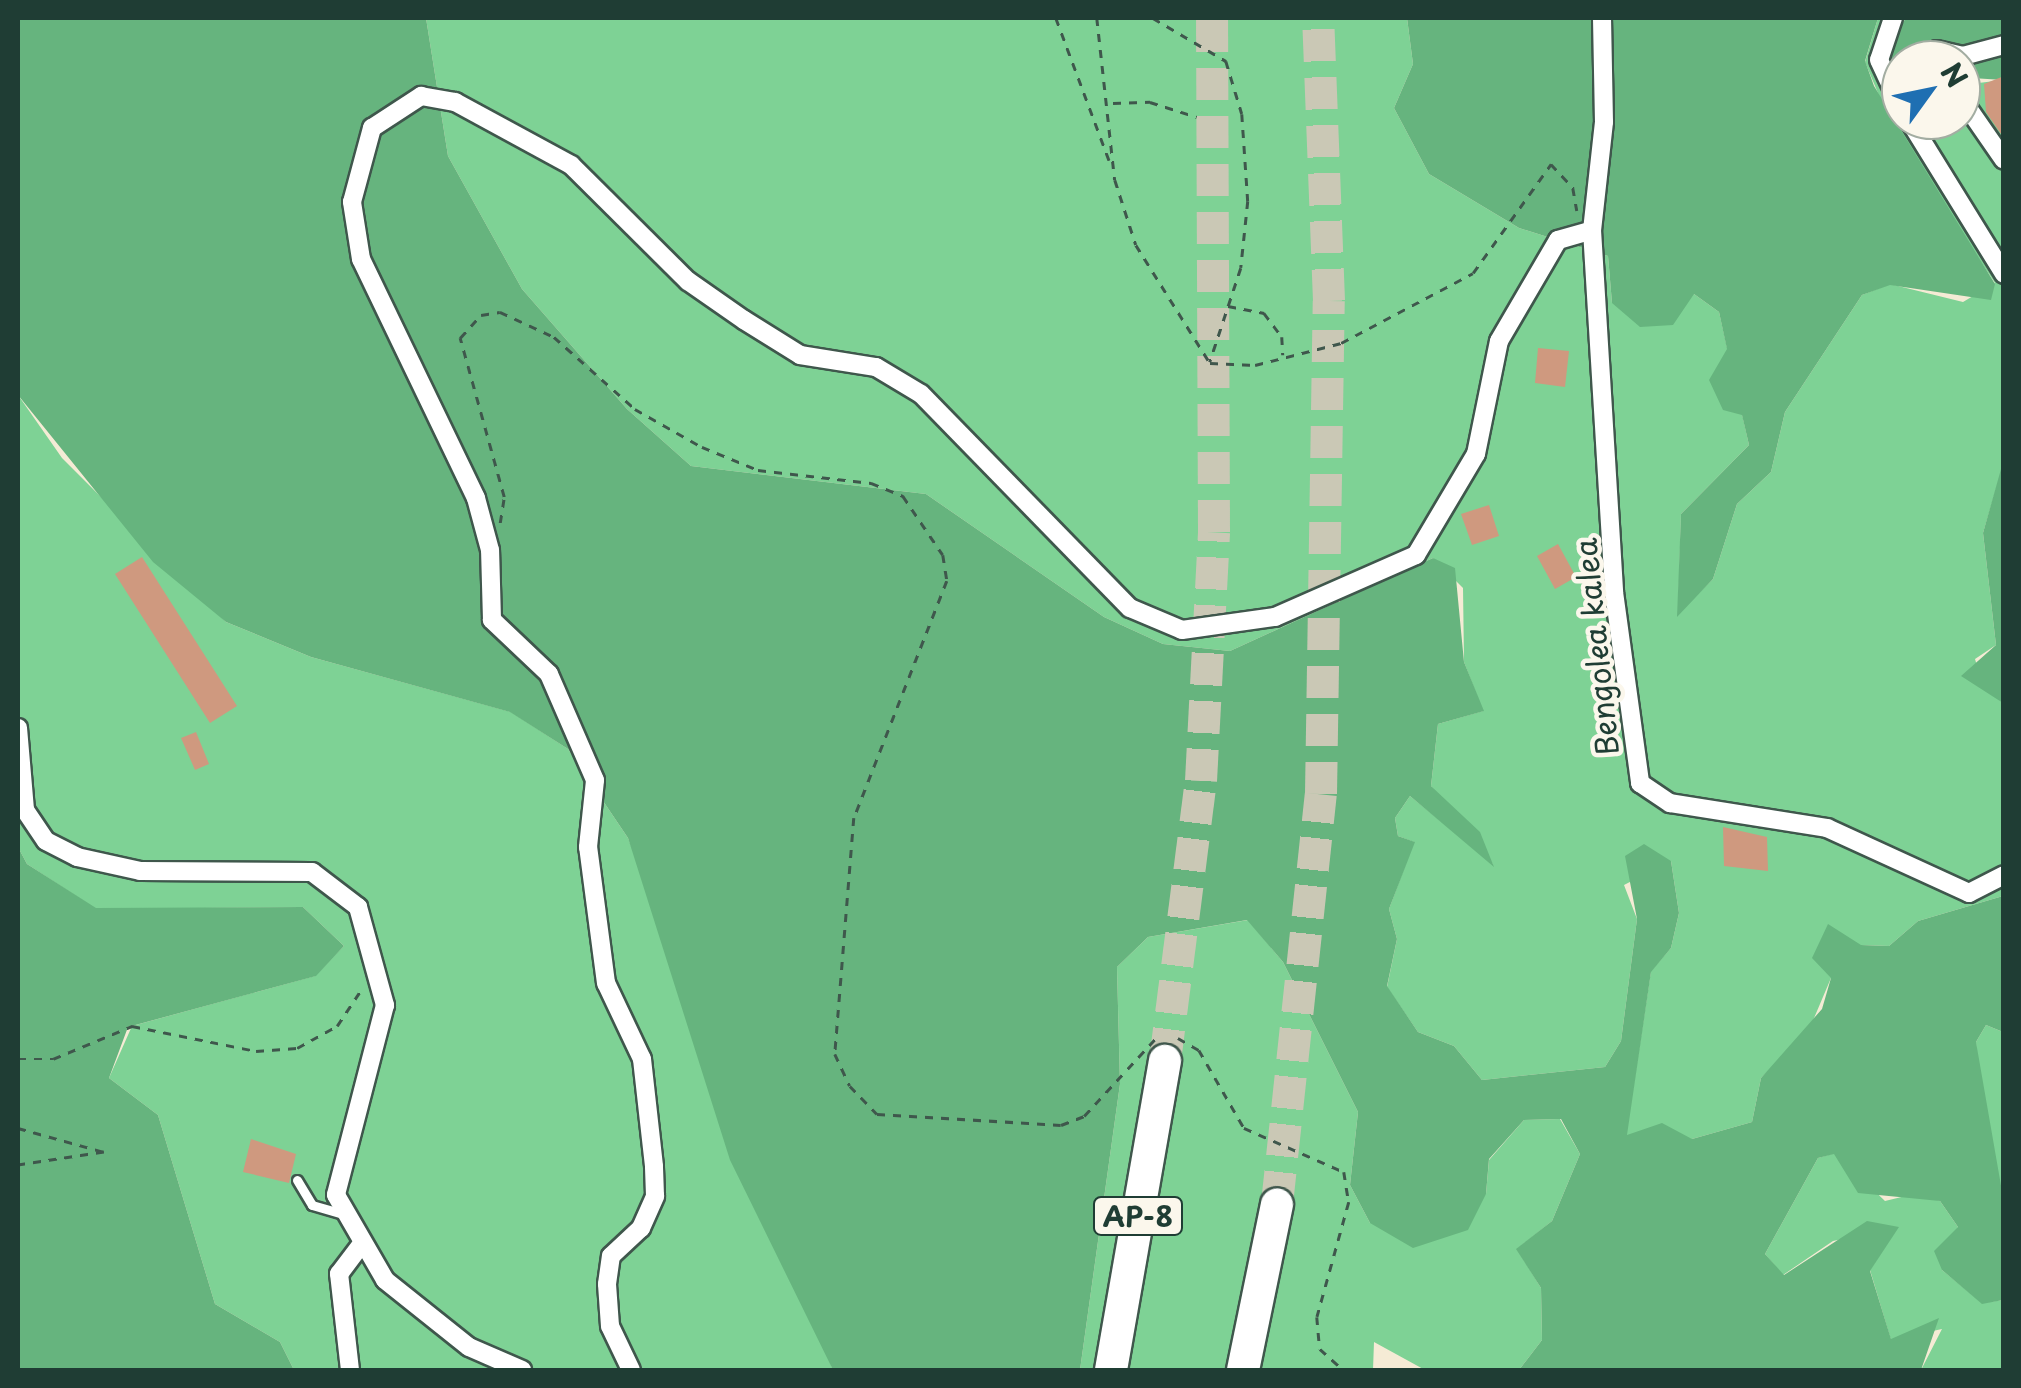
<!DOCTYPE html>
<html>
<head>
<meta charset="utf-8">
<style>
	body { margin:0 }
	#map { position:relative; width:2021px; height:1388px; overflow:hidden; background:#f5ebd5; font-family:"Playpen Sans",sans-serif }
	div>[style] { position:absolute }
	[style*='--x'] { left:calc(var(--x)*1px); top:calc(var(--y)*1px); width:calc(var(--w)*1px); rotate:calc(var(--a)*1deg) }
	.green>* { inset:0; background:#7ed295 }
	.forest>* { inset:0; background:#66b47e }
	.building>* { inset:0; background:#cf997f }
	.motorway-tunnel>* { height:32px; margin-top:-16px; transform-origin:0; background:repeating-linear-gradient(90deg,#cac8b5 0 32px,transparent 0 48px) }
	.path>* { height:2.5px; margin-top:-1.25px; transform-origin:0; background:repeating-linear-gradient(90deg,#3f574c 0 8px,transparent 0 16px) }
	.roads { filter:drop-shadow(2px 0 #3f574c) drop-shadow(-2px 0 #3f574c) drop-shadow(0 2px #3f574c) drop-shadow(0 -2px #3f574c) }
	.service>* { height:9px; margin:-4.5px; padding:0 4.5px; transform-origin:4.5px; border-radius:4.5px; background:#fff }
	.minor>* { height:18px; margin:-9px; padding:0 9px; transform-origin:9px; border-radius:9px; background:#fff }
	.motorway>* { height:32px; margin:-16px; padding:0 16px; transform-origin:16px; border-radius:16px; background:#fff }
	span { translate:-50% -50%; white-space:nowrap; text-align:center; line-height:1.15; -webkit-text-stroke:9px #fbf7ec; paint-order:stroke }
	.shield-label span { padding:2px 8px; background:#fbf7ec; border:2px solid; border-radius:8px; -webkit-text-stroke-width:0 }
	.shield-label { font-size:28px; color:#1f3d34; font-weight:700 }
	.street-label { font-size:30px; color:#1f3d34 }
	.frame { position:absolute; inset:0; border:20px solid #1f3d34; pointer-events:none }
	.north { position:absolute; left:1881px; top:40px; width:100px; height:100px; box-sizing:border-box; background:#fbf7ec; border:2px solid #a3ada2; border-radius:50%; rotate:57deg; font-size:28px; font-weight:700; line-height:40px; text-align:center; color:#1f3d34 }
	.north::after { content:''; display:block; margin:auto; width:35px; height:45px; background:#1f6fb2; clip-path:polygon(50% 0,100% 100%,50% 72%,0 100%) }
</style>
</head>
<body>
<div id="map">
	<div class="green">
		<div style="clip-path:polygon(426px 18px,1407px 18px,1413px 64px,1394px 108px,1429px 174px,1519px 228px,1608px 256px,1612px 303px,1694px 294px,1719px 312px,1749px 445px,1681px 514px,1678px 614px,1713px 579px,1737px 504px,1771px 472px,1785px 412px,1862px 295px,1890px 284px,1963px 302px,1995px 283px,1893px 129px,1865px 62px,1878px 18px,1906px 18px,1887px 46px,1901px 120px,1954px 125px,1962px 85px,2003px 80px,2004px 462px,1983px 533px,1996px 645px,1975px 659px,1983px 686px,2003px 703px,2003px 896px,1918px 921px,1889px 946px,1861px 945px,1831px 978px,1809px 1030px,1761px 1078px,1752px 1122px,1692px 1139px,1626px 1135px,1651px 971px,1671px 948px,1679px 913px,1671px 861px,1624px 885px,1637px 919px,1621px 1041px,1605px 1067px,1482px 1080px,1454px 1046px,1418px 1032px,1387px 987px,1397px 939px,1389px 909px,1414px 842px,1398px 836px,1395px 818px,1410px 796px,1493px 864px,1431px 786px,1438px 724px,1483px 711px,1464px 662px,1463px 588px,1433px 558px,1230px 651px,1163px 644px,1104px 617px,926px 494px,691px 466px,627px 409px,522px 289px,448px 156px)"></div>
		<div style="clip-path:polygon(18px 395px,62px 458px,226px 622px,311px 657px,511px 712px,568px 749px,628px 838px,833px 1370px,294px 1370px,280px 1342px,215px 1304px,158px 1115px,109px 1078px,132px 1026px,315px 976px,344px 946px,303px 907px,96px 909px,27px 864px,18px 847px)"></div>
		<div style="clip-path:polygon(1248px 920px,1283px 962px,1358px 1112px,1350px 1185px,1370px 1223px,1486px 1194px,1489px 1160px,1524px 1120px,1560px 1119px,1580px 1154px,1552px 1221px,1517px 1249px,1541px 1288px,1542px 1340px,1519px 1370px,1425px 1370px,1374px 1342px,1373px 1370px,1080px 1370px,1120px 1084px,1117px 967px,1148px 937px)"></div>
		<div style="clip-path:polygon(1986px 1025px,2003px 1032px,2003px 1197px,1978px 1090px,1976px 1042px)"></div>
		<div style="clip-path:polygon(1835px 1153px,1885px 1201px,1918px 1193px,1940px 1201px,1958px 1227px,1942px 1270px,1982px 1303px,2003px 1300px,2003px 1370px,1921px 1370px,1942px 1329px,1891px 1340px,1870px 1270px,1898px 1227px,1833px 1241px,1783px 1275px,1765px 1254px,1818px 1158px)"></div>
	</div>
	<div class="forest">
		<div style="clip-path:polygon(18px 18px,426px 18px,448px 156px,522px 289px,627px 409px,691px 466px,926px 494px,1104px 617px,1163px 644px,1230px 651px,1433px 558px,1455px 568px,1464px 662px,1484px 711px,1438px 724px,1431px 786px,1480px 832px,1494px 867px,1410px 796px,1395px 818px,1398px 836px,1415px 842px,1389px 909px,1397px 939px,1387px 986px,1418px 1032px,1454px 1046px,1482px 1080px,1605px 1067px,1621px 1041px,1637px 919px,1625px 856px,1644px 844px,1671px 861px,1679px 913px,1671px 948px,1651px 972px,1627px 1135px,1662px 1123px,1692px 1139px,1752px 1122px,1761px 1078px,1822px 1009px,1831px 978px,1812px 958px,1828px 924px,1861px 945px,1889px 946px,1918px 921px,2003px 896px,2003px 1032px,1986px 1025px,1976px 1042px,2003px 1197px,2003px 1300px,1982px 1304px,1942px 1270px,1934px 1251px,1958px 1227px,1940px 1201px,1858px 1193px,1834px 1154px,1818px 1158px,1765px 1254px,1784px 1275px,1867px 1221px,1899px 1227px,1870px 1271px,1891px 1339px,1939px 1318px,1921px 1370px,1519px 1370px,1542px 1340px,1541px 1288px,1516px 1249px,1552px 1221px,1580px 1154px,1561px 1119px,1524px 1120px,1489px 1159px,1486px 1194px,1468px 1230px,1413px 1248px,1370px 1223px,1350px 1185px,1358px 1112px,1283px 962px,1247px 920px,1148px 937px,1117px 967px,1120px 1084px,1080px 1370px,833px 1370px,730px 1160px,628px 838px,568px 749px,510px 712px,311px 657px,226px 622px,153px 562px,18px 395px)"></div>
		<div style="clip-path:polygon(1407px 18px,1878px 18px,1865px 61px,1874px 86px,1995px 284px,1991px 300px,1890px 285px,1862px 295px,1785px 412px,1771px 472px,1737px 504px,1713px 579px,1677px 617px,1681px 514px,1749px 445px,1742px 415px,1723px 410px,1709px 380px,1727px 349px,1719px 312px,1694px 294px,1673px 325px,1640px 327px,1612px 303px,1608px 256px,1519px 228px,1429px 174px,1394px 108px,1413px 64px)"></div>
		<div style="clip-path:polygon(1906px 18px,2003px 18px,2003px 80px,1972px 78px,1961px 91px,1961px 60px,1901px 60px,1901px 88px,1887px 46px)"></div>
		<div style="clip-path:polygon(2003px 462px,2003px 703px,1961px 676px,1996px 645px,1983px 533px)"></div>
		<div style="clip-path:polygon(18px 847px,27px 864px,96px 908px,303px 907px,344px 946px,316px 976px,128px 1027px,109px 1078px,158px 1115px,215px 1304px,280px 1342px,294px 1370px,18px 1370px)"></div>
	</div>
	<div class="building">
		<div style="clip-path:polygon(2004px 76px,2004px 134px,2001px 134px,1986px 112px,1984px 84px)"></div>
		<div style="clip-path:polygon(1538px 348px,1569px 351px,1565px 387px,1535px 383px)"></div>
		<div style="clip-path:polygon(1489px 505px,1499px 536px,1472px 545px,1461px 514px)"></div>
		<div style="clip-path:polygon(1558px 544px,1576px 577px,1555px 589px,1537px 556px)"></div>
		<div style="clip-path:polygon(142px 557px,237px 706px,210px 723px,115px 574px)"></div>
		<div style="clip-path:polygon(196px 732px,209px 764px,195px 770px,181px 738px)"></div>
		<div style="clip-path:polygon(1723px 827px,1767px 837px,1768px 871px,1724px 866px)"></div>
		<div style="clip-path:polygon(251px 1139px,296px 1154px,289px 1183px,243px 1172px)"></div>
	</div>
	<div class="motorway-tunnel">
		<div style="--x:1165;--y:1061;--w:282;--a:-82.7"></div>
		<div style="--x:1201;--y:781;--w:249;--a:-87"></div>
		<div style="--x:1214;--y:532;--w:514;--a:-90.22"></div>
		<div style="--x:1277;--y:1204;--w:412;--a:-83.9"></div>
		<div style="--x:1321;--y:794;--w:493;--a:-89.1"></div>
		<div style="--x:1329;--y:301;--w:283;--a:-92.2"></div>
	</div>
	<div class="path">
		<div style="--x:1056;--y:18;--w:152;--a:69.5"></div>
		<div style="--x:1097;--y:18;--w:163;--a:83.7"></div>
		<div style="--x:1115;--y:180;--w:68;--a:72.1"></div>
		<div style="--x:1136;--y:245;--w:139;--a:57.9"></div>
		<div style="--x:1210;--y:363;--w:45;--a:2.5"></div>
		<div style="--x:1255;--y:365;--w:89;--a:-14.3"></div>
		<div style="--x:1341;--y:343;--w:149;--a:-27.9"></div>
		<div style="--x:1473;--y:273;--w:134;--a:-54.4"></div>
		<div style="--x:1551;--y:164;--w:33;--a:47"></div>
		<div style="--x:1573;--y:188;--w:23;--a:80"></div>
		<div style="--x:1153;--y:18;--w:85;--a:30.5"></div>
		<div style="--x:1226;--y:61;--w:55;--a:73.2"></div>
		<div style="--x:1242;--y:114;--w:87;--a:86.1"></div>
		<div style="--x:1248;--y:201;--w:67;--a:96"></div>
		<div style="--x:1241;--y:268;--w:99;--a:108.3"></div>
		<div style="--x:1113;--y:103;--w:37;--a:-2"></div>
		<div style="--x:1150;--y:102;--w:49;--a:17.7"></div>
		<div style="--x:1228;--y:306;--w:37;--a:11"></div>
		<div style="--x:1264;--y:313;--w:30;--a:53"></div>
		<div style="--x:1282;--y:337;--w:18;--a:87"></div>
		<div style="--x:500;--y:523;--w:26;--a:-81"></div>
		<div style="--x:504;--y:497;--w:165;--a:-105.5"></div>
		<div style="--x:460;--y:338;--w:31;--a:-48"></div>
		<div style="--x:481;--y:315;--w:19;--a:-9"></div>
		<div style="--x:500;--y:312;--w:60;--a:24.8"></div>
		<div style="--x:554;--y:337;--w:108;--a:41.6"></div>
		<div style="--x:635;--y:409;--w:77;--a:29.6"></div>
		<div style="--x:702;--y:447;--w:61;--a:22.3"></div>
		<div style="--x:758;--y:470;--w:114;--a:6.6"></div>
		<div style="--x:871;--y:483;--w:35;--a:22"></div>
		<div style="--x:903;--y:496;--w:71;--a:55.9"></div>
		<div style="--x:943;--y:555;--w:26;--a:81"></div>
		<div style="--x:947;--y:581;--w:255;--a:111.4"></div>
		<div style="--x:854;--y:818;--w:237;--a:94.6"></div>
		<div style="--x:835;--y:1054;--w:35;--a:65"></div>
		<div style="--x:850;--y:1086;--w:39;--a:46"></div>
		<div style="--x:877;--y:1114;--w:184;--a:3.4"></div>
		<div style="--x:1061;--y:1125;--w:25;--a:-21"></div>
		<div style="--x:1084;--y:1116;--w:105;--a:-47.3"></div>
		<div style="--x:1178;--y:1038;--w:24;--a:30"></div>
		<div style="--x:1199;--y:1050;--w:90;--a:60"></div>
		<div style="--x:1244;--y:1128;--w:109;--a:23.7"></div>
		<div style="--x:1344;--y:1172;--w:30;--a:81"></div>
		<div style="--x:1349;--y:1202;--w:119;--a:105.5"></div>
		<div style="--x:1317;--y:1317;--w:32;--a:85"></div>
		<div style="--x:1320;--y:1349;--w:31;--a:42"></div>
		<div style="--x:18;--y:1059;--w:35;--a:0"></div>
		<div style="--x:53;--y:1059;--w:86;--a:-22.7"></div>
		<div style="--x:132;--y:1026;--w:126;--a:11.4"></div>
		<div style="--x:256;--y:1051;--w:41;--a:-4.2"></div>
		<div style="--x:297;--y:1048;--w:46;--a:-28.8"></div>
		<div style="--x:337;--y:1026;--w:43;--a:-56.3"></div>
		<div style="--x:18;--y:1128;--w:89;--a:15.6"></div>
		<div style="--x:104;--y:1152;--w:87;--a:171.4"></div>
	</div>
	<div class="roads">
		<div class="service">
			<div style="--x:297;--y:1180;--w:29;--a:59"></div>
			<div style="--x:312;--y:1205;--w:33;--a:16"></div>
		</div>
		<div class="minor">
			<div style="--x:1602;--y:18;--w:104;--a:88.9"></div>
			<div style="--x:1604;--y:122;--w:109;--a:96.3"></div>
			<div style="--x:1592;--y:230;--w:363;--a:86.5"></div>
			<div style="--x:1614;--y:592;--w:193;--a:82.2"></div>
			<div style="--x:1640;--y:783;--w:36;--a:34"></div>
			<div style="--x:1670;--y:803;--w:159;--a:9"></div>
			<div style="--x:1827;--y:828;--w:156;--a:24.6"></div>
			<div style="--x:1969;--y:893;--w:39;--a:-27"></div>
			<div style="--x:1893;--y:18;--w:44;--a:108.4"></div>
			<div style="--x:1879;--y:60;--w:52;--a:64.9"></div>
			<div style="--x:1924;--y:60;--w:16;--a:-38"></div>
			<div style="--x:1937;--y:50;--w:27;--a:13"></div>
			<div style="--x:1963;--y:56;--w:42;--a:-15"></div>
			<div style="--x:1961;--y:98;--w:75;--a:55.3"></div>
			<div style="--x:1909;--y:120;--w:181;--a:58.3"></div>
			<div style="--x:18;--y:728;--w:82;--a:85.1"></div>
			<div style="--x:25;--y:810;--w:37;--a:56"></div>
			<div style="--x:46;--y:841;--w:35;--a:27"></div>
			<div style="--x:77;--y:857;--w:65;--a:12.5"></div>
			<div style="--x:140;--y:871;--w:172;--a:0.3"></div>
			<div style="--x:312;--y:872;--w:58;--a:37.3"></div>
			<div style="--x:358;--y:907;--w:102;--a:74.6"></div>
			<div style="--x:385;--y:1005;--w:196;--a:104.5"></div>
			<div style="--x:336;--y:1195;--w:98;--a:60"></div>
			<div style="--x:385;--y:1280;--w:107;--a:38.6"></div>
			<div style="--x:469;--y:1347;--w:58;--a:23.5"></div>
			<div style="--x:350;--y:1370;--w:97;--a:-96.5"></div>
			<div style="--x:339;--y:1274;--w:34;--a:-53"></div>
			<div style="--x:631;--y:1370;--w:49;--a:-115.5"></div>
			<div style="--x:610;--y:1326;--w:42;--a:-94.1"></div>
			<div style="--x:607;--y:1284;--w:28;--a:-82"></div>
			<div style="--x:611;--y:1256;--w:41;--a:-43"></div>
			<div style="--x:641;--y:1228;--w:35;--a:-66"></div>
			<div style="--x:655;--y:1196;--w:30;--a:-92"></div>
			<div style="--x:654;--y:1166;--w:108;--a:-96.4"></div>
			<div style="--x:642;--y:1059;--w:84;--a:-115.3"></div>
			<div style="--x:606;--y:983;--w:137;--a:-97.5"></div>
			<div style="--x:588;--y:847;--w:67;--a:-84"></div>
			<div style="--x:595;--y:780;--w:116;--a:-113.5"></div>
			<div style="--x:549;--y:674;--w:79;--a:-136.5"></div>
			<div style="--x:492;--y:620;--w:70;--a:-91.6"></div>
			<div style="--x:490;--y:550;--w:54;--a:-105.1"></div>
			<div style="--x:476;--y:498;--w:265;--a:-115.7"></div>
			<div style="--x:361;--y:259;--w:58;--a:-99"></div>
			<div style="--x:352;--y:202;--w:77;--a:-74.9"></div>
			<div style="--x:372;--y:128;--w:59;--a:-33.1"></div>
			<div style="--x:421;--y:96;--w:35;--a:10"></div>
			<div style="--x:455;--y:102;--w:132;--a:28.5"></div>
			<div style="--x:571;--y:165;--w:165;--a:44.8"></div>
			<div style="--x:688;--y:281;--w:68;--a:34.9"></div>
			<div style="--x:744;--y:320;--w:66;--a:32"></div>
			<div style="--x:800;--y:355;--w:77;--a:9"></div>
			<div style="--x:876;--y:367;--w:52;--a:31"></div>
			<div style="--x:921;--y:394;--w:299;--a:45.7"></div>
			<div style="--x:1130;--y:608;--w:56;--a:22.9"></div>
			<div style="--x:1182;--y:630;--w:94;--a:-8"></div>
			<div style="--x:1275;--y:617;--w:154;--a:-23.7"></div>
			<div style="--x:1416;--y:555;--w:117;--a:-59.3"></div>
			<div style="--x:1476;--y:454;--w:115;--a:-78.5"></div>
			<div style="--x:1499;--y:341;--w:117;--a:-59.7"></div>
			<div style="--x:1558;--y:240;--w:35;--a:-16"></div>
		</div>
		<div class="motorway">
			<div style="--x:1111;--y:1370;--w:314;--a:-80.1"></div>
			<div style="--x:1243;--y:1370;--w:169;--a:-78.4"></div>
		</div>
	</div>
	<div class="shield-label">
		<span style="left:1138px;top:1216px">AP-8</span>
	</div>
	<div class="street-label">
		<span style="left:1596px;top:647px;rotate:-96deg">Bengolea kalea</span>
	</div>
	<div class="frame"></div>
	<div class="north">N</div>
</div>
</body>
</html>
